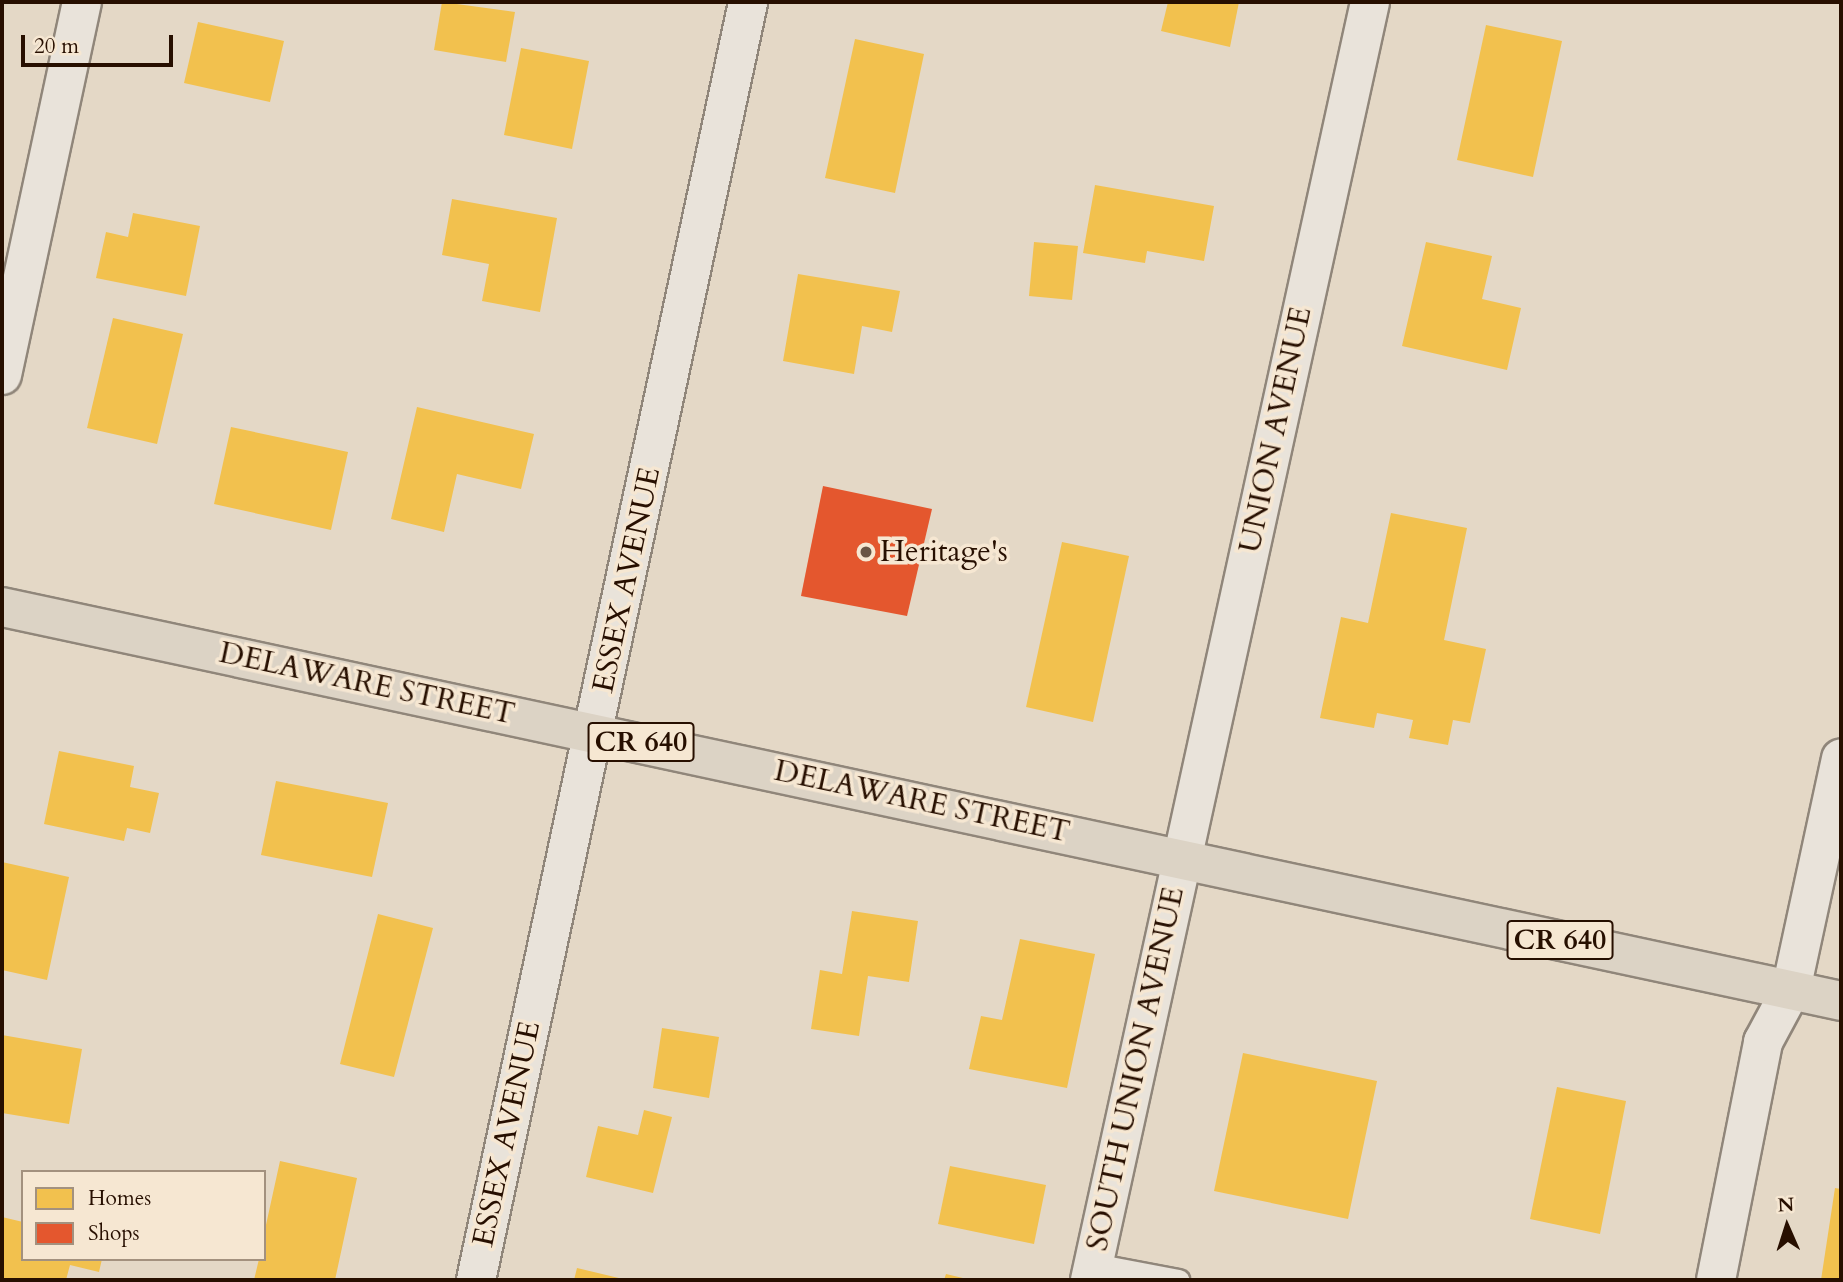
<!DOCTYPE html>
<html>
<head>
<meta charset="utf-8">
<style>
	body { margin:0 }
	#map { position:relative; width:1843px; height:1282px; overflow:hidden; background:#e4d8c6; font-family:Cardo,serif }
	div>[style] { position:absolute }
	[style*='--x'] { left:calc(var(--x)*1px); top:calc(var(--y)*1px); width:calc(var(--w)*1px); rotate:calc(var(--a)*1deg) }
	.homes>* { inset:0; background:#f2c14e }
	.shops>* { inset:0; background:#e4572e }
	.roads { filter:drop-shadow(2px 0 #90867a) drop-shadow(-2px 0 #90867a) drop-shadow(0 2px #90867a) drop-shadow(0 -2px #90867a) }
	.lane>* { height:21px; margin:-10.5px; padding:0 10.5px; transform-origin:10.5px; border-radius:10.5px; background:#e9e3da }
	.street>* { height:38px; margin:-19px; padding:0 19px; transform-origin:19px; border-radius:19px; background:#e9e3da }
	.primary>* { height:38px; margin:-19px; padding:0 19px; transform-origin:19px; border-radius:19px; background:#dcd3c5 }
	.dots>* { width:19px; height:19px; translate:-50% -50%; box-sizing:border-box; border:4px solid #f6e7d2; border-radius:50% }
	span { translate:-50% -50%; white-space:nowrap; text-align:center; line-height:1.15; -webkit-text-stroke:7px #f6e7d2; paint-order:stroke }
	.shield-label span { padding:2px 5px; background:#f6e7d2; border:2px solid; border-radius:5px; -webkit-text-stroke-width:0 }
	.shield-label { font-size:28px; color:#270f00; font-weight:700 }
	.street-label { font-size:30px; color:#270f00 }
	.poi-label { font-size:30px; color:#270f00 }
	.left { translate:0 -50%; text-align:left }
	.frame { position:absolute; inset:0; border:4px solid #270f00; pointer-events:none }
	.legend { position:absolute; left:21px; top:1170px; width:245px; height:91px; box-sizing:border-box; background:#f6e7d2; border:2px solid #a3917e; margin:0; padding:9px 12px; list-style:none; font-size:21px; color:#270f00 }
	.legend li { display:flex; align-items:center; gap:14px; height:35px }
	.legend b { width:35px; border:2px solid #a3917e }
	.north { position:absolute; left:1752px; top:1191px; width:70px; height:70px; -webkit-text-stroke:5px #f6e7d2; paint-order:stroke; rotate:357deg; font-size:19px; font-weight:700; line-height:28px; text-align:center; color:#270f00 }
	.north::after { content:''; display:block; margin:auto; width:24px; height:32px; background:#270f00; clip-path:polygon(50% 0,100% 100%,50% 72%,0 100%) }
	.scale { position:absolute; left:21px; top:35px; width:152px; height:32px; box-sizing:border-box; border:4px solid #270f00; border-top:0; padding-left:9px; font-size:21px; line-height:24px; white-space:nowrap; color:#270f00; -webkit-text-stroke:5px #f6e7d2; paint-order:stroke }
</style>
</head>
<body>
<div id="map">
	<div class="homes">
		<div style="clip-path:polygon(442px 2px,515px 12px,506px 62px,434px 50px)"></div>
		<div style="clip-path:polygon(1168px 2px,1239px 2px,1230px 47px,1161px 31px)"></div>
		<div style="clip-path:polygon(198px 22px,284px 41px,270px 102px,184px 83px)"></div>
		<div style="clip-path:polygon(1486px 25px,1562px 41px,1533px 177px,1457px 160px)"></div>
		<div style="clip-path:polygon(855px 39px,924px 54px,895px 193px,825px 178px)"></div>
		<div style="clip-path:polygon(521px 48px,589px 61px,572px 149px,504px 135px)"></div>
		<div style="clip-path:polygon(1095px 185px,1214px 206px,1204px 261px,1147px 251px,1145px 263px,1083px 253px)"></div>
		<div style="clip-path:polygon(452px 199px,557px 218px,540px 312px,482px 301px,489px 264px,442px 255px)"></div>
		<div style="clip-path:polygon(133px 213px,200px 226px,186px 296px,96px 278px,106px 232px,128px 237px)"></div>
		<div style="clip-path:polygon(1034px 242px,1078px 246px,1072px 300px,1029px 296px)"></div>
		<div style="clip-path:polygon(1426px 242px,1492px 256px,1482px 299px,1521px 308px,1507px 370px,1402px 346px)"></div>
		<div style="clip-path:polygon(798px 274px,900px 291px,892px 332px,862px 326px,854px 374px,783px 361px)"></div>
		<div style="clip-path:polygon(113px 318px,183px 334px,157px 444px,87px 428px)"></div>
		<div style="clip-path:polygon(417px 407px,534px 434px,521px 489px,457px 474px,444px 532px,391px 519px)"></div>
		<div style="clip-path:polygon(231px 427px,348px 452px,331px 530px,214px 504px)"></div>
		<div style="clip-path:polygon(1391px 513px,1467px 528px,1444px 640px,1486px 649px,1470px 723px,1453px 720px,1448px 745px,1409px 738px,1413px 720px,1377px 713px,1374px 728px,1320px 718px,1341px 617px,1368px 623px)"></div>
		<div style="clip-path:polygon(1062px 542px,1129px 556px,1093px 722px,1026px 707px)"></div>
		<div style="clip-path:polygon(59px 751px,134px 766px,130px 787px,159px 793px,150px 833px,127px 828px,124px 841px,44px 824px)"></div>
		<div style="clip-path:polygon(276px 781px,388px 803px,372px 877px,261px 855px)"></div>
		<div style="clip-path:polygon(2px 862px,69px 877px,47px 980px,2px 970px)"></div>
		<div style="clip-path:polygon(852px 911px,918px 921px,909px 982px,868px 976px,859px 1036px,811px 1029px,820px 970px,842px 974px)"></div>
		<div style="clip-path:polygon(378px 914px,433px 928px,394px 1077px,340px 1064px)"></div>
		<div style="clip-path:polygon(1020px 939px,1095px 954px,1067px 1088px,969px 1069px,981px 1016px,1002px 1020px)"></div>
		<div style="clip-path:polygon(662px 1028px,719px 1037px,709px 1098px,653px 1088px)"></div>
		<div style="clip-path:polygon(2px 1035px,82px 1049px,69px 1124px,2px 1113px)"></div>
		<div style="clip-path:polygon(1243px 1053px,1377px 1081px,1348px 1219px,1214px 1191px)"></div>
		<div style="clip-path:polygon(1557px 1087px,1626px 1101px,1600px 1234px,1530px 1219px)"></div>
		<div style="clip-path:polygon(644px 1110px,672px 1117px,653px 1193px,586px 1177px,598px 1126px,638px 1135px)"></div>
		<div style="clip-path:polygon(280px 1161px,357px 1178px,335px 1280px,254px 1280px,259px 1259px,264px 1259px,264px 1234px)"></div>
		<div style="clip-path:polygon(950px 1166px,1046px 1185px,1034px 1244px,938px 1224px)"></div>
		<div style="clip-path:polygon(1835px 1188px,1841px 1189px,1841px 1280px,1821px 1280px)"></div>
		<div style="clip-path:polygon(2px 1217px,23px 1222px,23px 1259px,102px 1259px,99px 1272px,70px 1265px,66px 1280px,2px 1280px)"></div>
		<div style="clip-path:polygon(577px 1268px,623px 1279px,622px 1280px,574px 1280px)"></div>
		<div style="clip-path:polygon(946px 1274px,967px 1279px,967px 1280px,944px 1280px)"></div>
	</div>
	<div class="shops">
		<div style="clip-path:polygon(823px 486px,932px 509px,907px 616px,801px 596px)"></div>
	</div>
	<div class="roads">
		<div class="lane">
			<div style="--x:1094;--y:1264;--w:86;--a:10.7"></div>
		</div>
		<div class="street">
			<div style="--x:2;--y:375;--w:381;--a:-77.9"></div>
			<div style="--x:476;--y:1280;--w:1307;--a:-77.98"></div>
			<div style="--x:1090;--y:1280;--w:1308;--a:-77.64"></div>
			<div style="--x:1716;--y:1280;--w:243;--a:-78.8"></div>
			<div style="--x:1763;--y:1042;--w:59;--a:-61.7"></div>
			<div style="--x:1791;--y:990;--w:237;--a:-77.8"></div>
		</div>
		<div class="primary">
			<div style="--x:2;--y:607;--w:1881;--a:12.09"></div>
		</div>
	</div>
	<div class="dots">
		<div style="left:866px;top:552px;background:#695545"></div>
	</div>
	<div class="shield-label">
		<span style="left:641px;top:742px">CR 640</span>
		<span style="left:1560px;top:940px">CR 640</span>
	</div>
	<div class="street-label">
		<span style="left:1276px;top:430px;rotate:-78deg">UNION AVENUE</span>
		<span style="left:627px;top:580px;rotate:-78deg">ESSEX AVENUE</span>
		<span style="left:367px;top:684px;rotate:12deg">DELAWARE STREET</span>
		<span style="left:922px;top:802px;rotate:12deg">DELAWARE STREET</span>
		<span style="left:1136px;top:1069px;rotate:-78deg">SOUTH UNION AVENUE</span>
		<span style="left:507px;top:1134px;rotate:-78deg">ESSEX AVENUE</span>
	</div>
	<div class="poi-label">
		<span class="left" style="left:880px;top:552px">Heritage's</span>
	</div>
	<div class="frame"></div>
	<ul class="legend">
	<li><b style="height:19px;background:#f2c14e"></b>Homes</li>
	<li><b style="height:19px;background:#e4572e"></b>Shops</li>
	</ul>
	<div class="north">N</div>
	<div class="scale">20 m</div>
</div>
</body>
</html>
